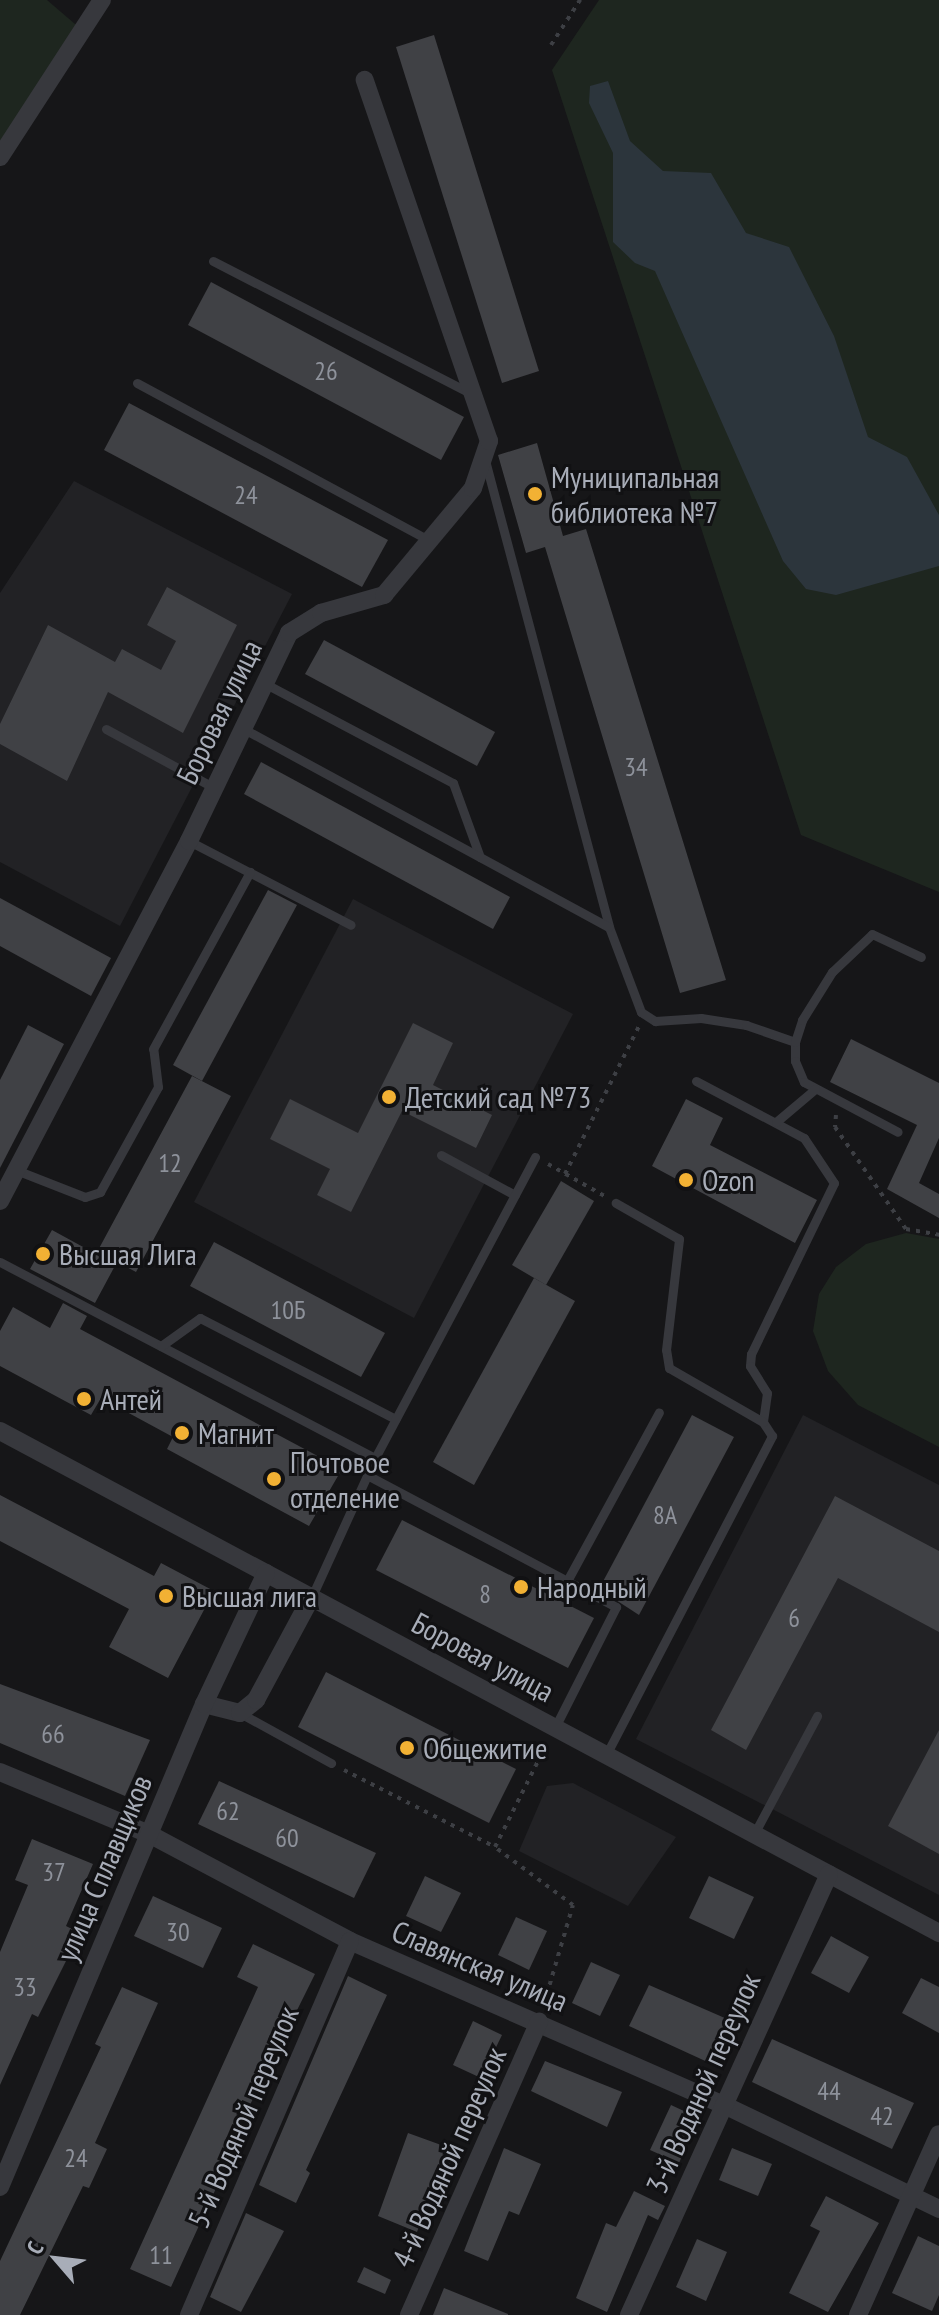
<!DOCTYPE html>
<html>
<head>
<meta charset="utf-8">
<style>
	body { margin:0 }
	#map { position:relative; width:939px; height:2315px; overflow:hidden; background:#161618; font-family:"PT Sans Narrow",sans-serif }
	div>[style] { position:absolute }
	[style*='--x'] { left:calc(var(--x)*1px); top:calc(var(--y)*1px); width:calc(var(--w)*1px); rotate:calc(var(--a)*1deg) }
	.built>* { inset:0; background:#222225 }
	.green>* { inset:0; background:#1e261f }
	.water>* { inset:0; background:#2c353c }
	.building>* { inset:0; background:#404145 }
	.path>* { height:4px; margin-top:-2px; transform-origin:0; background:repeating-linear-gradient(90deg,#3d3f44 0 4px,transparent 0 10px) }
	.service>* { height:9px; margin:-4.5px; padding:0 4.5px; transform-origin:4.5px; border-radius:4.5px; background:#37383d }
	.minor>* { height:18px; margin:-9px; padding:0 9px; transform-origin:9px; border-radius:9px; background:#37383d }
	.dots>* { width:22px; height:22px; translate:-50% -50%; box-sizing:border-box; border:4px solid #111113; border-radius:50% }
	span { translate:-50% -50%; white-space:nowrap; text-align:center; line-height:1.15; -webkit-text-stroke:6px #111113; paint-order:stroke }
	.number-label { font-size:26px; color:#8e929b }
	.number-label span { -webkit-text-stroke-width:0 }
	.poi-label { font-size:30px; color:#a8adb8 }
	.left { translate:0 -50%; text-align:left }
	.street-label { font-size:30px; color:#a8adb8 }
	.north { position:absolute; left:16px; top:2219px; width:80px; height:80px; -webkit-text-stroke:6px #111113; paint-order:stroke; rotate:298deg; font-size:22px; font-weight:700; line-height:32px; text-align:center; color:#a8adb8 }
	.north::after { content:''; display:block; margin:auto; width:28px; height:36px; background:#a8adb8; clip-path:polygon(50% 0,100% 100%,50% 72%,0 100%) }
</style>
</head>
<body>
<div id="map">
	<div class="built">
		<div style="clip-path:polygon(74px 481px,292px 594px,120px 926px,0 862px,0 593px)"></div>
		<div style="clip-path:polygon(353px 899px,573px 1014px,414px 1318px,194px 1202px)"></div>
		<div style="clip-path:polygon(803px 1415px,939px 1485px,939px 1895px,636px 1739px)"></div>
		<div style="clip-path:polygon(573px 1783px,676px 1837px,628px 1906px,519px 1851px,547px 1786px)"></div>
	</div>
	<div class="green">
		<div style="clip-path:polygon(0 0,47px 0,82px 30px,0 157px)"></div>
		<div style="clip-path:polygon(599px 0,939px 0,939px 892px,801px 835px,552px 70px)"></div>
		<div style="clip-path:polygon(906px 1233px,939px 1239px,939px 1447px,858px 1405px,828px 1371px,813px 1331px,819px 1294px,836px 1267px,866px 1244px)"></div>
	</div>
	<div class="water">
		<div style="clip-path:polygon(608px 81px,630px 141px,663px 171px,711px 173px,746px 233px,789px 247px,834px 336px,868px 437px,907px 457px,939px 515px,939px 566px,836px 595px,806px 589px,783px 561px,655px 271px,635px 263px,613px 242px,613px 153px,589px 103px,590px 86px)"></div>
	</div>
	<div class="building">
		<div style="clip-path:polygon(434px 35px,539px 371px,502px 383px,396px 47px)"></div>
		<div style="clip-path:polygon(211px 282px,464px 417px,441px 460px,188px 325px)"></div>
		<div style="clip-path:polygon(129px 403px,388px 540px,362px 587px,104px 450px)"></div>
		<div style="clip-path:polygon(537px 443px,563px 536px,586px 529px,726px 980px,680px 993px,545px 547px,526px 553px,498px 455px)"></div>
		<div style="clip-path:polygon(167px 587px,237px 625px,183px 733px,108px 692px,67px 781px,0 744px,0 724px,48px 625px,115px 662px,122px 649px,161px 670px,176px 641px,147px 625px)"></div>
		<div style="clip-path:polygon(324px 640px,495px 732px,477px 766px,305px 674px)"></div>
		<div style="clip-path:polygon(261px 762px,510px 897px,493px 929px,244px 794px)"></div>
		<div style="clip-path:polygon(268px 890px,297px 905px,202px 1081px,173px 1065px)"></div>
		<div style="clip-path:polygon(0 898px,111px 958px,91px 996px,0 946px)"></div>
		<div style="clip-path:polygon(413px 1023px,453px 1043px,433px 1085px,492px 1115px,476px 1148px,402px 1111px,351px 1212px,317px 1195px,330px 1169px,270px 1139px,290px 1099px,358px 1133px)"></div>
		<div style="clip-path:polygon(28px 1025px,64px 1044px,0 1168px,0 1080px)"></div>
		<div style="clip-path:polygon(851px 1039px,939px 1083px,939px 1138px,919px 1183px,939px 1194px,939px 1218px,887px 1189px,917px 1125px,830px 1082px)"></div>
		<div style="clip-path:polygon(192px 1076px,231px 1096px,136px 1272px,117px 1262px,95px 1303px,30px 1269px,52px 1230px,96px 1254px)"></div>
		<div style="clip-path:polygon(686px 1099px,723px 1118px,710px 1145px,817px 1200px,795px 1243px,652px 1166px)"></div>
		<div style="clip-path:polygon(561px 1181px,594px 1201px,546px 1285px,512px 1265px)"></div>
		<div style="clip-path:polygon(214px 1242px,385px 1333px,361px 1377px,190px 1286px)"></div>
		<div style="clip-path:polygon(534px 1278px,575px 1301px,474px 1485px,433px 1462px)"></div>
		<div style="clip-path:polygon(63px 1303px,87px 1316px,80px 1329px,342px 1469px,309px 1526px,167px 1449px,173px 1437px,101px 1398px,91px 1415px,0 1366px,0 1331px,13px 1307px,50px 1328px)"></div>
		<div style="clip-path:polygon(692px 1415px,734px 1437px,639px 1615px,599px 1589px)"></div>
		<div style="clip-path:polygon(0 1495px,154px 1576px,161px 1563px,214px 1591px,168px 1678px,109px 1647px,129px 1609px,0 1541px)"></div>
		<div style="clip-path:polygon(835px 1496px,939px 1551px,939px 1632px,838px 1578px,746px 1750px,711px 1730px)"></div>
		<div style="clip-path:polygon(402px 1520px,594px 1618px,568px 1668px,376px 1570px)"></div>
		<div style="clip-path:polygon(326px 1672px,516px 1769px,489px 1823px,298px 1727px)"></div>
		<div style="clip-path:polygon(0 1684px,150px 1740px,125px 1796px,0 1743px)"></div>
		<div style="clip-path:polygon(939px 1730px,939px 1854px,888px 1826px)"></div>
		<div style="clip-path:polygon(219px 1781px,376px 1853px,354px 1898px,198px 1824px)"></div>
		<div style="clip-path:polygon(32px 1839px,93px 1864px,66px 1926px,80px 1933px,38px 2017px,32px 2014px,0 2085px,0 1952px,28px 1885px,15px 1880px)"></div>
		<div style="clip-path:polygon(425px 1876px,461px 1893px,441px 1932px,406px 1916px)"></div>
		<div style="clip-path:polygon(709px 1876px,754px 1897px,734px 1939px,689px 1918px)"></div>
		<div style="clip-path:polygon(153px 1896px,222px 1928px,203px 1968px,134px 1936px)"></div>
		<div style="clip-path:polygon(516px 1917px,547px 1931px,529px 1970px,498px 1955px)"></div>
		<div style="clip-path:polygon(831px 1936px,869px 1957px,849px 1993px,811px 1973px)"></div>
		<div style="clip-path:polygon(253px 1944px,315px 1974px,240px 2125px,244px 2127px,171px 2287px,130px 2269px,258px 1987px,237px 1977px)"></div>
		<div style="clip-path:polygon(591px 1962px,620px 1975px,600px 2016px,572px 2003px)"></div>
		<div style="clip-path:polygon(348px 1976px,387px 1995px,306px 2170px,310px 2173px,296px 2203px,259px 2185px)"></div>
		<div style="clip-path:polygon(921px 1978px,939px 1987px,939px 2033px,902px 2013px)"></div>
		<div style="clip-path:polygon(649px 1985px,734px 2022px,714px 2065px,629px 2026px)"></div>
		<div style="clip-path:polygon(122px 1987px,158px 2003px,95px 2143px,107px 2149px,89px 2188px,83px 2186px,20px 2315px,0 2315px,0 2261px,101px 2047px,95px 2044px)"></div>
		<div style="clip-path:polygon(473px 2021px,502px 2035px,481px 2078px,453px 2065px)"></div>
		<div style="clip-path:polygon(772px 2039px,914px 2103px,892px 2149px,752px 2082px)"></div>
		<div style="clip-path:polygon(545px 2061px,622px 2092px,607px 2127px,531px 2091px)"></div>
		<div style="clip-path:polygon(671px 2105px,699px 2118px,679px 2163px,650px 2150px)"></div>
		<div style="clip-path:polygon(408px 2133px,455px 2150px,439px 2194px,432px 2192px,417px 2232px,378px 2216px)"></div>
		<div style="clip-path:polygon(504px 2148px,541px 2164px,519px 2215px,509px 2211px,488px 2261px,464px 2251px)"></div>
		<div style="clip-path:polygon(732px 2148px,772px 2164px,758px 2196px,719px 2180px)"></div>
		<div style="clip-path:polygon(634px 2191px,665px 2206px,658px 2220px,648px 2215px,607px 2312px,576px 2298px,606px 2223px,616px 2227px)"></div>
		<div style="clip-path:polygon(826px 2196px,879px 2223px,828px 2312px,789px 2293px,820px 2231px,810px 2226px)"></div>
		<div style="clip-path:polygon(246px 2213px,284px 2231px,241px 2312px,210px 2297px)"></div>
		<div style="clip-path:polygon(918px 2236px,939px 2246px,939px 2295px,932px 2311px,892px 2293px)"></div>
		<div style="clip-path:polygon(697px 2239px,727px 2252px,706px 2301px,676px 2287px)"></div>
		<div style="clip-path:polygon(364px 2267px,391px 2280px,385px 2294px,357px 2282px)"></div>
		<div style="clip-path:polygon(444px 2288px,508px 2314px,508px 2315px,433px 2315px)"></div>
	</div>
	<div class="path">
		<div style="--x:551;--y:45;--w:54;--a:-57.2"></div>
		<div style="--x:836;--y:1115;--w:12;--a:95"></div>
		<div style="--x:835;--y:1127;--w:124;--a:55.2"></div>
		<div style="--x:906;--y:1229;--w:34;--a:10"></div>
		<div style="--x:548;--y:1164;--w:67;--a:29.6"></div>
		<div style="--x:565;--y:1174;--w:165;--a:-63.4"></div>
		<div style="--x:344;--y:1770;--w:169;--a:27"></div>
		<div style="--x:544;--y:2004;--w:103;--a:-73.7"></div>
		<div style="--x:573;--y:1905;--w:97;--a:-143.4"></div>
		<div style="--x:495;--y:1847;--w:114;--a:-63.4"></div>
	</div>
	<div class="service">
		<div style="--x:213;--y:261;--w:289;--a:27.2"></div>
		<div style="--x:137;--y:383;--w:333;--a:28.3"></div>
		<div style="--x:486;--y:464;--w:479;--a:75.1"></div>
		<div style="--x:609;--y:927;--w:91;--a:69.4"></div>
		<div style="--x:641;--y:1012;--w:17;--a:33"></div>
		<div style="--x:655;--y:1021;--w:46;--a:-3.7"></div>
		<div style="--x:701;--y:1018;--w:46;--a:8.8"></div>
		<div style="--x:746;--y:1025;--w:52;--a:19.1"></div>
		<div style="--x:795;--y:1042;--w:19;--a:90"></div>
		<div style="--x:795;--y:1061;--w:23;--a:67"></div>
		<div style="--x:804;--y:1082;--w:106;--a:28"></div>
		<div style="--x:264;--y:683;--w:214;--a:27.9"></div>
		<div style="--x:453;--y:783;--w:79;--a:70"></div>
		<div style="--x:242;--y:728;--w:417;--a:28.5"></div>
		<div style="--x:106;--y:729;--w:122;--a:28.5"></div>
		<div style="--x:189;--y:841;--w:182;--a:27.4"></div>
		<div style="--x:795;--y:1042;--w:23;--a:-72"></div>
		<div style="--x:802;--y:1020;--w:57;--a:-58"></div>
		<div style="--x:832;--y:972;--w:55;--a:-43.5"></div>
		<div style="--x:872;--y:934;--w:54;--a:25.1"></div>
		<div style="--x:696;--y:1081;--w:122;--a:27.8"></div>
		<div style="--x:804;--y:1138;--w:54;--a:56.3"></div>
		<div style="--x:834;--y:1183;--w:190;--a:115.9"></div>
		<div style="--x:751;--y:1354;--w:12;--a:95"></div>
		<div style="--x:750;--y:1366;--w:32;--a:58"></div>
		<div style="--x:767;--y:1393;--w:29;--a:98"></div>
		<div style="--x:776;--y:1122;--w:51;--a:-40.2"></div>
		<div style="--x:441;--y:1155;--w:84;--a:28.4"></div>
		<div style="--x:16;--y:1170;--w:74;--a:21.4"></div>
		<div style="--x:85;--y:1197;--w:16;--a:-18"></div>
		<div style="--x:100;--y:1192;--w:120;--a:-61.1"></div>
		<div style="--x:158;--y:1087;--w:38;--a:-97"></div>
		<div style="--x:153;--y:1049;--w:202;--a:-61.3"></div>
		<div style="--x:0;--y:1262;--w:423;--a:27.6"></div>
		<div style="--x:375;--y:1458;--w:152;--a:114.5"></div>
		<div style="--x:161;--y:1346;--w:48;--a:-35.7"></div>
		<div style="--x:200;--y:1318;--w:220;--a:27.3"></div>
		<div style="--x:375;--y:1458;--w:341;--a:-62"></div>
		<div style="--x:367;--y:1475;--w:282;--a:27.9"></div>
		<div style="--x:616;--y:1607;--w:135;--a:116.9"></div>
		<div style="--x:567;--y:1581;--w:192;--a:-61.4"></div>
		<div style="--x:240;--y:1713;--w:104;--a:28.8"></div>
		<div style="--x:606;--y:1755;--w:360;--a:-62.5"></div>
		<div style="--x:772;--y:1436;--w:17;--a:-123"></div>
		<div style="--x:763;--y:1422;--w:108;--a:-150.1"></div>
		<div style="--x:669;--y:1368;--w:18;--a:-99"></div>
		<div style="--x:666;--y:1350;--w:112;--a:-83.3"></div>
		<div style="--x:679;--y:1239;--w:73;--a:-150.3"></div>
		<div style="--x:754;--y:1834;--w:134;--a:-61.9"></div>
	</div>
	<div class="minor">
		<div style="--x:0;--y:157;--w:187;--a:-57"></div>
		<div style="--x:0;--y:1201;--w:407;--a:-62.3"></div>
		<div style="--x:189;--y:841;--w:231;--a:-64.3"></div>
		<div style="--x:289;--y:633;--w:38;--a:-32"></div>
		<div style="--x:321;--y:613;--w:66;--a:-15.9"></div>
		<div style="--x:384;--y:595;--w:139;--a:-50.2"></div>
		<div style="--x:473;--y:488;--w:50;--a:-71.2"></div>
		<div style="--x:489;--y:441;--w:382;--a:-109"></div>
		<div style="--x:0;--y:1431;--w:1065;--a:28.13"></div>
		<div style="--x:204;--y:1704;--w:37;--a:14"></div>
		<div style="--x:240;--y:1713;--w:21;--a:-39"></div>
		<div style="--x:256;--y:1700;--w:118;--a:-61.7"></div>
		<div style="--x:0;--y:1772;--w:161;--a:22.6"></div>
		<div style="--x:149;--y:1834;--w:228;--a:28"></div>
		<div style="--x:350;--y:1941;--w:408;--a:23.7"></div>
		<div style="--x:724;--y:2105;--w:239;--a:25.8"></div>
		<div style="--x:0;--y:2187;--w:524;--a:-67.1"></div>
		<div style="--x:204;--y:1704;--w:145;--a:-64.7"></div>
		<div style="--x:189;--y:2315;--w:407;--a:-66.7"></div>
		<div style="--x:409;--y:2315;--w:321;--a:-66.1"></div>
		<div style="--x:629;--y:2315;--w:484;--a:-65.6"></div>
		<div style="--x:858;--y:2315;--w:198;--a:-65.9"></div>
	</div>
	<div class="dots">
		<div style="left:535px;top:494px;background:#f2b134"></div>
		<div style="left:389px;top:1097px;background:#f2b134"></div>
		<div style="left:686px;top:1180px;background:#f2b134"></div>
		<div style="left:43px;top:1254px;background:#f2b134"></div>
		<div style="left:84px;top:1399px;background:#f2b134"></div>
		<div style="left:182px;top:1433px;background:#f2b134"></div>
		<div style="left:274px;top:1479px;background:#f2b134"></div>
		<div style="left:521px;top:1587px;background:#f2b134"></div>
		<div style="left:166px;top:1596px;background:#f2b134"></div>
		<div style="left:407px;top:1748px;background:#f2b134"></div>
	</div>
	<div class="number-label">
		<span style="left:326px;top:371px">26</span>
		<span style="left:246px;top:495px">24</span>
		<span style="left:636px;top:767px">34</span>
		<span style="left:170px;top:1163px">12</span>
		<span style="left:288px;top:1310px">10Б</span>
		<span style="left:665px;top:1515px">8А</span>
		<span style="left:485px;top:1594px">8</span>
		<span style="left:794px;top:1618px">6</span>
		<span style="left:53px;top:1734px">66</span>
		<span style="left:228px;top:1811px">62</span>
		<span style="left:287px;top:1838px">60</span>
		<span style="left:54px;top:1872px">37</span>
		<span style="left:178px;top:1932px">30</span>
		<span style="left:25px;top:1987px">33</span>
		<span style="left:829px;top:2091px">44</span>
		<span style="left:882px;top:2116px">42</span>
		<span style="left:76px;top:2158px">24</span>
		<span style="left:161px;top:2255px">11</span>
	</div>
	<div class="poi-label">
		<span class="left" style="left:551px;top:494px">Муниципальная<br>библиотека №7</span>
		<span class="left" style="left:405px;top:1097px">Детский сад №73</span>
		<span class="left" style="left:702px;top:1180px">Ozon</span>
		<span class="left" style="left:59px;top:1254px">Высшая Лига</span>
		<span class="left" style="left:100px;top:1399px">Антей</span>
		<span class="left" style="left:198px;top:1433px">Магнит</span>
		<span class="left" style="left:290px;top:1479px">Почтовое<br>отделение</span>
		<span class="left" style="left:537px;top:1587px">Народный</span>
		<span class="left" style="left:182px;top:1596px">Высшая лига</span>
		<span class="left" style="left:423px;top:1748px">Общежитие</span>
	</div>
	<div class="street-label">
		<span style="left:219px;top:712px;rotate:-64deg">Боровая улица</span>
		<span style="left:483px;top:1657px;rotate:28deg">Боровая улица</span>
		<span style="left:104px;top:1868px;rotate:-67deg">улица Сплавщиков</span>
		<span style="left:480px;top:1966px;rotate:23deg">Славянская улица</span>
		<span style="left:703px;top:2083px;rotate:-66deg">3-й Водяной переулок</span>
		<span style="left:243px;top:2117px;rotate:-67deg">5-й Водяной переулок</span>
		<span style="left:449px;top:2157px;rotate:-66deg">4-й Водяной переулок</span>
	</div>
	<div class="north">С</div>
</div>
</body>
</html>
